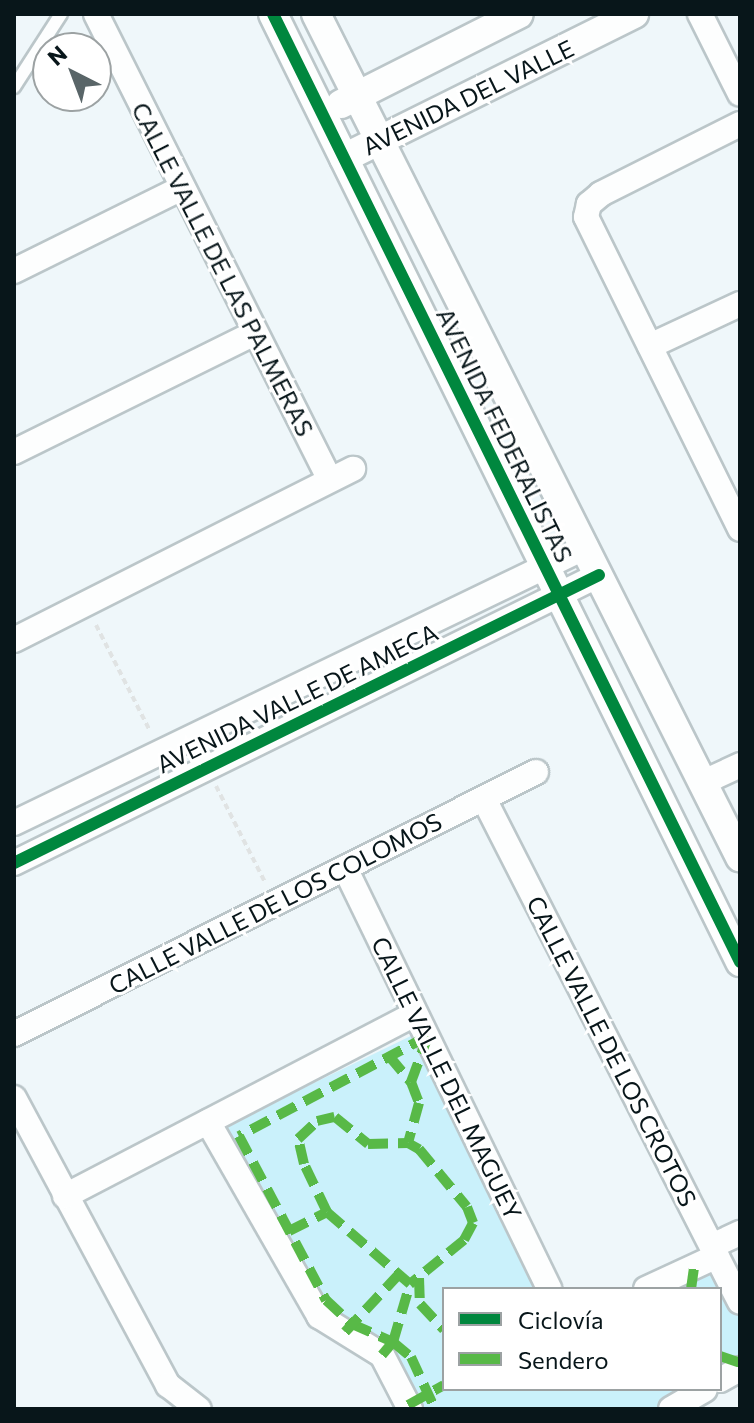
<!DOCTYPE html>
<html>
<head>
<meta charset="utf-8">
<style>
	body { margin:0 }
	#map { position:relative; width:754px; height:1423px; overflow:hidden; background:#eff7fa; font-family:Commissioner,sans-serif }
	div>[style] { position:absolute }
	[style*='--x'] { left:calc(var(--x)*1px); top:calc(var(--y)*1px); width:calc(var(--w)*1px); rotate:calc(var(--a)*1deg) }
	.green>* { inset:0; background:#caf1fb }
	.path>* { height:4px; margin-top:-2px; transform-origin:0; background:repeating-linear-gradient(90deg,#e0e3e3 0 6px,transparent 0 10px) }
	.roads { filter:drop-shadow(2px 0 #bbc6c9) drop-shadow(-2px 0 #bbc6c9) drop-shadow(0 2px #bbc6c9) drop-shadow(0 -2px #bbc6c9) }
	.service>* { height:12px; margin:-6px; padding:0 6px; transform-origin:6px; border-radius:6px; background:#fdfefe }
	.minor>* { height:24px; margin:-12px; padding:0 12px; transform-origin:12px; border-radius:12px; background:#fdfefe }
	.tertiary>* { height:28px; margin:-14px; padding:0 14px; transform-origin:14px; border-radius:14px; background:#fdfefe }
	.quiet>* { height:10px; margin-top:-5px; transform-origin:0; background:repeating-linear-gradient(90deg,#58b947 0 20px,transparent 0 30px) }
	.cycleway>* { height:12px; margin:-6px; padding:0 6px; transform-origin:6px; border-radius:6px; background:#00873e }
	span { translate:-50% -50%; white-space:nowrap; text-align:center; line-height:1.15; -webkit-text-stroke:6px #fff; paint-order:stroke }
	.street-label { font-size:24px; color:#08161a }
	.frame { position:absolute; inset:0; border:16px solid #08161a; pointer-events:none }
	.legend { position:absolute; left:442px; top:1287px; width:280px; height:104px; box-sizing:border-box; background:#fff; border:2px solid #9ca2a3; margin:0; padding:10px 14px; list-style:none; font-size:24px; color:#08161a }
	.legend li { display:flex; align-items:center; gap:16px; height:40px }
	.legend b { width:40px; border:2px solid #9ca2a3 }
	.north { position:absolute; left:32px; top:32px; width:80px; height:80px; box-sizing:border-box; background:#fff; border:2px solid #9ca2a3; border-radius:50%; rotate:318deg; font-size:22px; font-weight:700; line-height:32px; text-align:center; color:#08161a }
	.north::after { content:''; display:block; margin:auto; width:28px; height:36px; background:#596568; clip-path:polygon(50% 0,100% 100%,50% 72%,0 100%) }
</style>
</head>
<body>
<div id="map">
	<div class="green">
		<div style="clip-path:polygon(419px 1032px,538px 1289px,444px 1289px,444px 1389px,693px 1389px,658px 1409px,417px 1409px,385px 1351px,323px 1312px,219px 1129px)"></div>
		<div style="clip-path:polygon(719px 1271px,740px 1314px,740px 1362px,720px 1373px,720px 1289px,676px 1289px)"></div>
	</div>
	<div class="path">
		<div style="--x:96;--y:625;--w:119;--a:63"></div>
		<div style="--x:216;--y:786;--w:108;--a:63"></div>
	</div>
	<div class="roads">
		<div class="service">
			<div style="--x:14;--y:87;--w:87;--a:-57.2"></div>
		</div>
		<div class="minor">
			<div style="--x:96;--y:14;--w:521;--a:63.34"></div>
			<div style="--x:700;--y:14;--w:89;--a:63.4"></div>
			<div style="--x:740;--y:124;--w:156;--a:153.3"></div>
			<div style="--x:601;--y:194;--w:16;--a:140"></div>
			<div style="--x:589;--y:204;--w:13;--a:103"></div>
			<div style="--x:586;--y:217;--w:348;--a:63.7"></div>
			<div style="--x:14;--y:271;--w:187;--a:-26.3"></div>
			<div style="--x:650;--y:346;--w:99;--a:-25"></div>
			<div style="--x:14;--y:452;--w:269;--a:-26.3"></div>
			<div style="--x:14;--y:640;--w:380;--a:-26.8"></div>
			<div style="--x:704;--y:782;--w:40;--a:-25"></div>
			<div style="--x:484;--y:799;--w:564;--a:63.03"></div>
			<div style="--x:14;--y:823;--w:635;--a:-25.76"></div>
			<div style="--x:14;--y:863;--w:652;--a:-26.21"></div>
			<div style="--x:345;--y:868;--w:468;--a:64.1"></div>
			<div style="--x:14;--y:1034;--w:584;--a:-26.65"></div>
			<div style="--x:14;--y:1098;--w:326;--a:61.8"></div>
			<div style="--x:168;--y:1385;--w:39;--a:38"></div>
			<div style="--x:208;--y:1122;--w:224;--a:60.2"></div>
			<div style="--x:319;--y:1316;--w:74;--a:31.8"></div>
			<div style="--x:382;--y:1355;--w:61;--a:62.6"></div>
			<div style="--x:65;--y:1196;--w:394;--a:-27.5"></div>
			<div style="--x:712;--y:1246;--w:31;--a:-25"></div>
			<div style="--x:646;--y:1289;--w:78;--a:-24.9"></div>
			<div style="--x:720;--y:1380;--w:23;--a:-29"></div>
			<div style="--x:671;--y:1409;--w:39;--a:-30"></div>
		</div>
		<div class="tertiary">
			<div style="--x:273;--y:14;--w:1057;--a:63.77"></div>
			<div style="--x:316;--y:14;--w:944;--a:63.3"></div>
			<div style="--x:341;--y:104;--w:199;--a:-26.8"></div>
			<div style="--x:344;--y:158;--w:324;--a:-26.4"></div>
		</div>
	</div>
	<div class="quiet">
		<div style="--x:428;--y:1036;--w:214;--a:152.1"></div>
		<div style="--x:239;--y:1136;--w:186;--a:62.1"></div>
		<div style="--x:326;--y:1300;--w:35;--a:43"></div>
		<div style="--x:352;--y:1324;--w:45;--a:23.7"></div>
		<div style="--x:393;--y:1342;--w:23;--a:40"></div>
		<div style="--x:411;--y:1357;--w:57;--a:65.2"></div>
		<div style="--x:389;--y:1056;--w:34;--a:50"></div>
		<div style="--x:411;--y:1082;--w:22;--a:69"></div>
		<div style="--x:419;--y:1103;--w:41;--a:105.4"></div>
		<div style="--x:411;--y:1082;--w:49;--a:-69.7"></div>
		<div style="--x:335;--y:1117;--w:43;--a:39.3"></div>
		<div style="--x:368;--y:1144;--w:40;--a:-1.4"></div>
		<div style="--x:408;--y:1143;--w:13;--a:29"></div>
		<div style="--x:419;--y:1149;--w:75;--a:50.4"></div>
		<div style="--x:467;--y:1207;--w:17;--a:69"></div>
		<div style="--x:473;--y:1223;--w:19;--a:118"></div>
		<div style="--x:464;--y:1240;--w:70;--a:140.8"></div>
		<div style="--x:410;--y:1284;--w:110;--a:-139.1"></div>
		<div style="--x:327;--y:1212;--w:53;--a:-115.6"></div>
		<div style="--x:304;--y:1164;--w:26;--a:-103"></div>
		<div style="--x:298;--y:1139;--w:26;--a:-43"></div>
		<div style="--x:317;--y:1121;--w:18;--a:-13"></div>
		<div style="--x:289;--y:1231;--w:42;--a:-26.6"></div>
		<div style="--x:419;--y:1278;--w:26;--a:88"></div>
		<div style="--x:420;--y:1304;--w:35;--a:47"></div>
		<div style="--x:691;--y:1289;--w:22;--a:-82"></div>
		<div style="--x:345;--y:1332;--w:79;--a:-47"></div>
		<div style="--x:382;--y:1355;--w:17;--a:-50"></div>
		<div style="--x:393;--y:1342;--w:60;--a:-73.7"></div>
		<div style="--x:720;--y:1356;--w:21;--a:19"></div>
		<div style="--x:408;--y:1405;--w:41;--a:-29.1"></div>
	</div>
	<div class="cycleway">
		<div style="--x:273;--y:14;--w:1057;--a:63.77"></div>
		<div style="--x:14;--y:863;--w:652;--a:-26.21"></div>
	</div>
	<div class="street-label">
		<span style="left:468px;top:97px;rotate:-26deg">AVENIDA DEL VALLE</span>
		<span style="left:223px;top:269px;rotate:63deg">CALLE VALLE DE LAS PALMERAS</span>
		<span style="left:505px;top:435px;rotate:64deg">AVENIDA FEDERALISTAS</span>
		<span style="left:297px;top:698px;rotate:-26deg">AVENIDA VALLE DE AMECA</span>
		<span style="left:275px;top:903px;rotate:-27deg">CALLE VALLE DE LOS COLOMOS</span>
		<span style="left:612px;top:1051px;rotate:63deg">CALLE VALLE DE LOS CROTOS</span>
		<span style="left:447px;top:1078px;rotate:64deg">CALLE VALLE DEL MAGUEY</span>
	</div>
	<div class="frame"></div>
	<ul class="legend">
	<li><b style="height:10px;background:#00873e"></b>Ciclovía</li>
	<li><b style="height:10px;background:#58b947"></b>Sendero</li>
	</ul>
	<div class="north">N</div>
</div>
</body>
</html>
